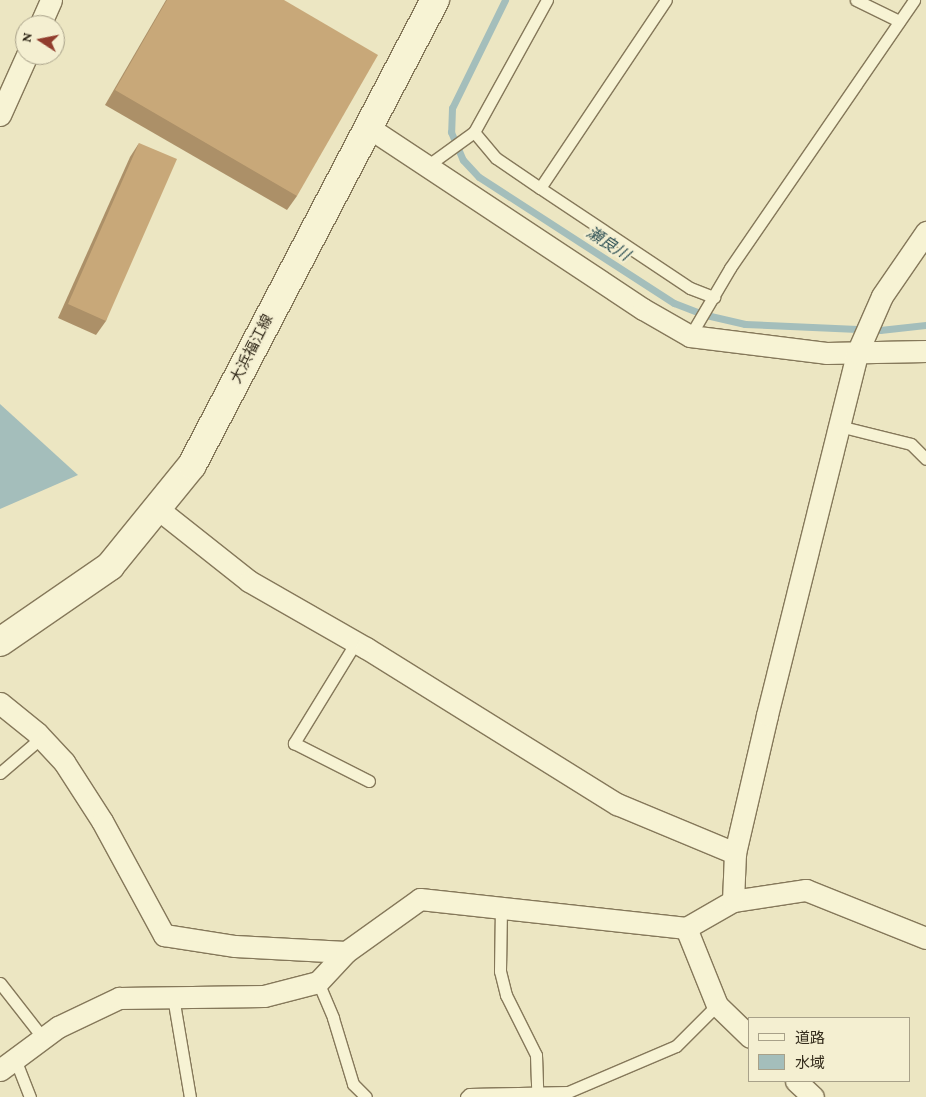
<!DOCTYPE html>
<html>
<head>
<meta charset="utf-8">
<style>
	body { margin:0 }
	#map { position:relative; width:926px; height:1097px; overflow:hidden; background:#ece6c2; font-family:"Crimson Pro","Noto Sans JP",serif }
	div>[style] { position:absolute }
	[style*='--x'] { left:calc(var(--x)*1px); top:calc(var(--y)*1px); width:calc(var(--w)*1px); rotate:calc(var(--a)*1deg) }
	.water>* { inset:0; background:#a4bebb }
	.stream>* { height:7px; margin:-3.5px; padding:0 3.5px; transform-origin:3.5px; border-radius:3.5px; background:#a4bebb }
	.roads { filter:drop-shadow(1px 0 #85785a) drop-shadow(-1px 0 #85785a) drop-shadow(0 1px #85785a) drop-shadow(0 -1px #85785a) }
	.service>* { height:11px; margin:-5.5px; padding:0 5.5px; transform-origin:5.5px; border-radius:5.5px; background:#f7f3d4 }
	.minor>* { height:21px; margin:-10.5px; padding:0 10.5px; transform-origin:10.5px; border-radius:10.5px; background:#f7f3d4 }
	.secondary>* { height:28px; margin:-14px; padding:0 14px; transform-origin:14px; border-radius:14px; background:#f7f3d4 }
	.wall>* { inset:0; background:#ac9068 }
	.building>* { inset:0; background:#c8a879 }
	span { translate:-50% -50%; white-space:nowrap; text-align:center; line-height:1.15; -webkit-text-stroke:4px #f4efd1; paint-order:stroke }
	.street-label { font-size:15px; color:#352d1d }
	.water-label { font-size:16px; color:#2d5054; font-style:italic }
	.legend { position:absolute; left:748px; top:1017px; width:162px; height:65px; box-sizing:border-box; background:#f4efd1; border:1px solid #a8a189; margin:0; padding:6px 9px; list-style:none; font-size:15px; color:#352d1d }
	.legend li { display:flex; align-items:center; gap:10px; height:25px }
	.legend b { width:25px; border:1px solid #a8a189 }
	.north { position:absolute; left:15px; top:15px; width:50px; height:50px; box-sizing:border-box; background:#f4efd1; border:1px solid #a8a189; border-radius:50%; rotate:281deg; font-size:14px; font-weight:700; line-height:20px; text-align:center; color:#352d1d }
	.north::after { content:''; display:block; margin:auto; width:18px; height:22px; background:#913d2d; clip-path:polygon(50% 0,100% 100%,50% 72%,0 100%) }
</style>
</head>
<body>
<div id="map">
	<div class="water">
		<div style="clip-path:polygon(0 404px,78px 475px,0 509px)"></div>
	</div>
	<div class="stream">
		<div style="--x:505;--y:0;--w:120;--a:116.1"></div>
		<div style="--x:452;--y:108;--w:24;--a:92"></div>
		<div style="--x:451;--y:132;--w:30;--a:67"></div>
		<div style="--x:463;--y:160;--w:23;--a:47"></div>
		<div style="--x:479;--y:177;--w:232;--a:32.9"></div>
		<div style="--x:674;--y:303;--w:34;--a:21"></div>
		<div style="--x:706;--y:315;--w:40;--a:13"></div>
		<div style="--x:745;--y:324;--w:135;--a:2.5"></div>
		<div style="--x:880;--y:330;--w:46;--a:-6.2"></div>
	</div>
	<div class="roads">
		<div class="service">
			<div style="--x:856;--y:0;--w:48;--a:26"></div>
			<div style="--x:474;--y:132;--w:34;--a:50"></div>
			<div style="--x:496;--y:158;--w:53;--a:34.3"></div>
			<div style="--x:540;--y:188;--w:180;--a:33.7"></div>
			<div style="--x:690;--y:288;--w:26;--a:21"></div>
			<div style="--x:427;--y:166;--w:58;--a:-35.9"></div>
			<div style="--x:474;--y:132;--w:151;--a:-61.1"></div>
			<div style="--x:540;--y:188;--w:226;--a:-56.2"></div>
			<div style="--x:690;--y:336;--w:79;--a:-59.5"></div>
			<div style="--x:730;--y:268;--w:325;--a:-55.5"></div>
			<div style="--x:839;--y:426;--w:74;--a:14"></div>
			<div style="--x:911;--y:444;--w:21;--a:45"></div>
			<div style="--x:356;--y:642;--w:119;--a:121.5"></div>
			<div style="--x:294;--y:743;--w:84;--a:26.9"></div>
			<div style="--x:0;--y:773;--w:55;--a:-40.6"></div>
			<div style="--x:501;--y:907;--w:64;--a:90.9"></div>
			<div style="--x:500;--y:971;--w:25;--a:76"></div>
			<div style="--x:506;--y:995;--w:67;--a:63.4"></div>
			<div style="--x:536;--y:1055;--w:38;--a:88"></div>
			<div style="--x:318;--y:982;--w:39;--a:67"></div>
			<div style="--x:333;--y:1018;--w:69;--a:73.1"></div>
			<div style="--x:353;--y:1084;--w:18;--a:45"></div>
			<div style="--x:0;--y:983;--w:70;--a:52"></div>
			<div style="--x:173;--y:997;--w:101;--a:80.4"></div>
			<div style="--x:15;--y:1059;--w:41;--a:68.5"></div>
			<div style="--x:466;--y:1097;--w:4;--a:-45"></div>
			<div style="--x:469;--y:1094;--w:99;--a:-1.2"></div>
			<div style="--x:568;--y:1092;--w:117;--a:-23.1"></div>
			<div style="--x:676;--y:1046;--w:58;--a:-45"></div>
		</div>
		<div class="minor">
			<div style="--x:40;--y:25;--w:27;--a:-66"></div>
			<div style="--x:0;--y:115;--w:66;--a:-65.8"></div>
			<div style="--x:368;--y:127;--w:330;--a:33.5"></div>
			<div style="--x:643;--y:309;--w:54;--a:29.9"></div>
			<div style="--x:690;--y:336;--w:137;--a:7.1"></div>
			<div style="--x:826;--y:353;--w:100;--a:-1.1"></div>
			<div style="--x:158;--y:509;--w:116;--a:38.4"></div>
			<div style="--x:249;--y:581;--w:135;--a:29.8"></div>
			<div style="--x:366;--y:648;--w:296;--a:31.9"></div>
			<div style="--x:617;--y:804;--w:128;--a:22.6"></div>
			<div style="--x:0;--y:703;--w:48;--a:39"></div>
			<div style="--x:37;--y:733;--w:40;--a:47"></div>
			<div style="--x:64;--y:762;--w:70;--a:57.2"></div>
			<div style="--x:102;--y:821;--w:130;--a:61.5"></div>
			<div style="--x:164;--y:935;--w:72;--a:8.8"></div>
			<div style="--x:235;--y:946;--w:111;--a:3.1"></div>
			<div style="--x:733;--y:901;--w:74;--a:-8.6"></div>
			<div style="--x:806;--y:890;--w:129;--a:21.8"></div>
			<div style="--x:686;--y:928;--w:83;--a:68.1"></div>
			<div style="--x:717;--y:1005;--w:46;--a:44.1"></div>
			<div style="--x:0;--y:1070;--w:72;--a:-36.6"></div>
			<div style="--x:58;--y:1027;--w:68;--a:-25.4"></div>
			<div style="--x:119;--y:998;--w:145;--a:-0.8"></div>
			<div style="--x:264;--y:996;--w:56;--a:-14.5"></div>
			<div style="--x:318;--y:982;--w:41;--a:-47"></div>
			<div style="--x:346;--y:952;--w:91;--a:-35.6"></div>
			<div style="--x:420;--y:899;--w:268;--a:6.2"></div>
			<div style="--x:686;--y:928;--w:54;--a:-29.9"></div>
			<div style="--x:733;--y:901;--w:48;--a:-87.6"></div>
			<div style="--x:735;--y:853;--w:142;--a:-76.9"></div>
			<div style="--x:767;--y:715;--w:373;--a:-76"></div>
			<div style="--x:857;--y:353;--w:62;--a:-66.3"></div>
			<div style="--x:882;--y:296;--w:78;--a:-55.5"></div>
			<div style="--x:796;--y:1081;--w:23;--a:43"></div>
		</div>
		<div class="secondary">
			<div style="--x:0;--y:642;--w:134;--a:-34.6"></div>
			<div style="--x:110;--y:566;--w:130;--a:-50.9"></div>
			<div style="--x:192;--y:465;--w:525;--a:-62.41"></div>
		</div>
	</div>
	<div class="wall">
		<div style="clip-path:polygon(166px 0,284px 0,297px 196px,287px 210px,105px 105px)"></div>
		<div style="clip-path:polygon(139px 143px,106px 321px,96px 335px,58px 318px,130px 157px)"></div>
	</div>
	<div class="building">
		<div style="clip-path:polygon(167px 0,284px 0,378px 55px,297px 196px,115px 90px)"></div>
		<div style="clip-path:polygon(139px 143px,177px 159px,106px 321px,68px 304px)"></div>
	</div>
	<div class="street-label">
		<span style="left:252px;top:349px;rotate:-63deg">大浜福江線</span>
	</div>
	<div class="water-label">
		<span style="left:608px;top:244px;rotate:33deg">瀬良川</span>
	</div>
	<ul class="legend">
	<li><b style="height:6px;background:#f7f3d4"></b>道路</li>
	<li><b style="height:14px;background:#a4bebb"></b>水域</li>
	</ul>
	<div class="north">N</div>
</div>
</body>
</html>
